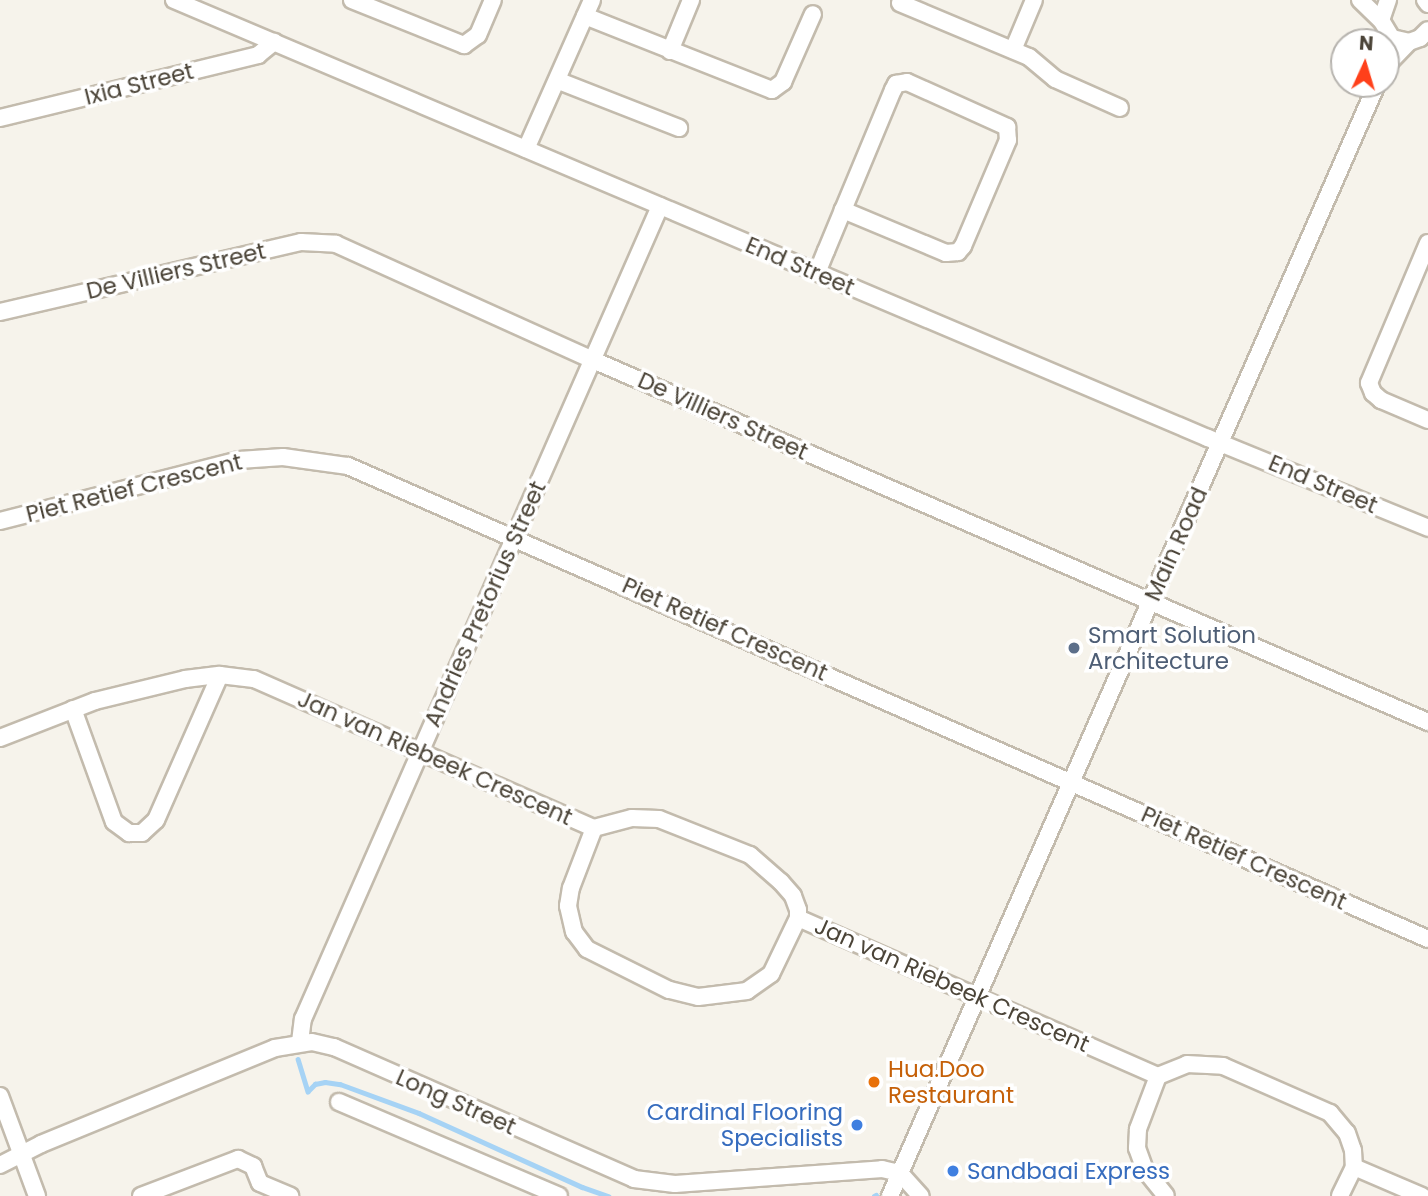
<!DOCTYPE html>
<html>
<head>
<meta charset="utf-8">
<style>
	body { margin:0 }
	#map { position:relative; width:1428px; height:1196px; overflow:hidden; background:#f6f3eb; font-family:Poppins,sans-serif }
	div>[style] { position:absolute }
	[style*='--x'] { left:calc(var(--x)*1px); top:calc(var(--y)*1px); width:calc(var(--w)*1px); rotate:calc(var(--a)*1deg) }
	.stream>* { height:4.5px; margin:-2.25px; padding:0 2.25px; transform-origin:2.25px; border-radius:2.25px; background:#a6d3f5 }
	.roads { filter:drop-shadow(2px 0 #c3bbad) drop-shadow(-2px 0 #c3bbad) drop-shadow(0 2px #c3bbad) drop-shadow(0 -2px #c3bbad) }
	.minor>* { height:16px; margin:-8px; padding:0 8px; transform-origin:8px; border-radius:8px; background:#fff }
	.dots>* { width:19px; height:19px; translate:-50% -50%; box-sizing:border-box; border:4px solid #fff; border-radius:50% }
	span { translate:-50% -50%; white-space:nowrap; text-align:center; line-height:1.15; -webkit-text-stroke:7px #fff; paint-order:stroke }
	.street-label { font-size:23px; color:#4b4438 }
	.service-label { font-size:23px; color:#4e5e75 }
	.left { translate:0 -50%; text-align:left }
	.food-label { font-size:23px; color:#c56008 }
	.shop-label { font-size:23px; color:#366cbe }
	.right { translate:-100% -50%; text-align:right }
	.north { position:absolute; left:1330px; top:28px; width:70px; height:70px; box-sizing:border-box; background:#fff; border:2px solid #b7b4af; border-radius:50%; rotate:4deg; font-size:19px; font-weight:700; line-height:28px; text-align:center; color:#4b4438 }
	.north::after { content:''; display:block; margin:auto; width:24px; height:32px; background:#ff401a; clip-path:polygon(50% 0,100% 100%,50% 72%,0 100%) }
</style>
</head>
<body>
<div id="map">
	<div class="stream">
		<div style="--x:298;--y:1059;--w:34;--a:73"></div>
		<div style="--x:308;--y:1091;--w:10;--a:-45"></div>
		<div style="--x:315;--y:1084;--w:10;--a:-11"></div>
		<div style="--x:325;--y:1082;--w:15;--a:8"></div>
		<div style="--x:340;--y:1084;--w:84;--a:20.2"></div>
		<div style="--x:419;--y:1113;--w:179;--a:24.4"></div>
		<div style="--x:582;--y:1187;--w:28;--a:19"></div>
		<div style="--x:874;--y:1196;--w:2;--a:-27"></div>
	</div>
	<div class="roads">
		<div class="minor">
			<div style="--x:174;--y:0;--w:1123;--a:22.96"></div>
			<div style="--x:1208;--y:438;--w:238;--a:22.2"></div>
			<div style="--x:352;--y:0;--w:121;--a:21.9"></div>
			<div style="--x:464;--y:45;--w:17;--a:-36"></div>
			<div style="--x:478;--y:35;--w:38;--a:-67"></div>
			<div style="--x:1360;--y:0;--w:29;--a:44"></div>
			<div style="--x:1388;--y:0;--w:21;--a:109"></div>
			<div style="--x:1381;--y:20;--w:21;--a:59"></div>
			<div style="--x:1392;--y:38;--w:17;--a:13"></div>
			<div style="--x:1409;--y:42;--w:12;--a:-20"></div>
			<div style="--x:1420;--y:38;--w:11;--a:-45"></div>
			<div style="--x:1425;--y:0;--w:5;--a:53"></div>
			<div style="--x:900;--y:3;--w:140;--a:22.7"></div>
			<div style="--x:1029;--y:57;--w:34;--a:40"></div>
			<div style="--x:1055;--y:79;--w:71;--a:24"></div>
			<div style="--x:585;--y:16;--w:201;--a:21.6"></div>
			<div style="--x:772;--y:90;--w:14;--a:-36"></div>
			<div style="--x:783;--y:82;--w:74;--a:-66.2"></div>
			<div style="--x:1013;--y:50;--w:54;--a:-67.2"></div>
			<div style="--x:670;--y:51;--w:55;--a:-67.6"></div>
			<div style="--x:1386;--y:66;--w:33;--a:-46"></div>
			<div style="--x:559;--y:81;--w:129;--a:21.4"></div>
			<div style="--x:0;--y:118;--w:266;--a:-13.7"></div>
			<div style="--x:258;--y:55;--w:21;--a:-39"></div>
			<div style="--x:526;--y:149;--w:163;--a:-66.1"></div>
			<div style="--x:1428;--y:243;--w:152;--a:112.9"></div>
			<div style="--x:1369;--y:383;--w:11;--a:68"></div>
			<div style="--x:1373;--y:393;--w:11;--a:41"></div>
			<div style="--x:1381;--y:400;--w:51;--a:23.1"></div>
			<div style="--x:817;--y:273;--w:24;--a:-68"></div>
			<div style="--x:826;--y:251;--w:44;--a:-67.5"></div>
			<div style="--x:843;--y:210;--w:130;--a:-67.4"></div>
			<div style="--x:893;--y:90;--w:7;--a:-63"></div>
			<div style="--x:896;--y:84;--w:11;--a:-10"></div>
			<div style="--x:907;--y:82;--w:110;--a:24.2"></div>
			<div style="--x:1007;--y:127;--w:13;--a:86"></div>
			<div style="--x:1008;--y:140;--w:115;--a:113"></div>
			<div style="--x:963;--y:246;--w:8;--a:130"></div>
			<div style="--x:958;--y:252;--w:12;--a:175"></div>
			<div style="--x:946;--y:253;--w:112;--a:-157.3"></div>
			<div style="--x:0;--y:312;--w:309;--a:-13.1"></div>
			<div style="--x:301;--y:242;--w:35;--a:3"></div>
			<div style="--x:336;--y:244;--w:282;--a:24.3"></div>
			<div style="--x:593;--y:360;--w:910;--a:23.44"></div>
			<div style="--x:0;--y:521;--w:247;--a:-14.3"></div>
			<div style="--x:239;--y:460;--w:44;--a:-3.9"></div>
			<div style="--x:283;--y:457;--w:66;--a:7.9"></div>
			<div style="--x:348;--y:466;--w:1179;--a:23.65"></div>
			<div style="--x:73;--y:709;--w:120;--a:70.1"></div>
			<div style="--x:114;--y:822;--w:19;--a:36"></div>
			<div style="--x:129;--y:833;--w:13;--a:0"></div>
			<div style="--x:142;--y:833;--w:19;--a:-43"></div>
			<div style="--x:156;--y:820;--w:158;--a:-66.2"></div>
			<div style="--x:0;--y:738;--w:102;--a:-21.3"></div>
			<div style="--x:95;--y:701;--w:93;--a:-13.7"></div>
			<div style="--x:185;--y:679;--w:35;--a:-7"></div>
			<div style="--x:220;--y:675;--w:34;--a:7"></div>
			<div style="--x:254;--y:679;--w:371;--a:23.7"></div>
			<div style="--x:594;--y:828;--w:39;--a:-15"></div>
			<div style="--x:632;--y:818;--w:27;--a:2"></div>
			<div style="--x:659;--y:819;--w:98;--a:21.6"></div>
			<div style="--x:750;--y:855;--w:41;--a:41.1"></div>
			<div style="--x:781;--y:882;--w:18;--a:49"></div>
			<div style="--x:793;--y:896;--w:15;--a:70"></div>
			<div style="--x:798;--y:910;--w:8;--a:90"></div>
			<div style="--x:798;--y:918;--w:62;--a:115.7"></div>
			<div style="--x:771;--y:974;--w:29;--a:145"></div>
			<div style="--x:747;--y:991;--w:49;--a:173"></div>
			<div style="--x:698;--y:997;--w:30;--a:-166"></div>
			<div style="--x:669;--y:990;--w:92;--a:-153.4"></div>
			<div style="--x:587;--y:949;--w:21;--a:-127"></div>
			<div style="--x:574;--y:932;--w:27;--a:-103"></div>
			<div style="--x:568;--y:906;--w:18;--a:-81"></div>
			<div style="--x:571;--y:888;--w:64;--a:-69"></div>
			<div style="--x:798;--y:918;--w:393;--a:23.7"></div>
			<div style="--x:300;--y:1042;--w:23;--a:-83"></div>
			<div style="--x:303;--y:1019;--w:888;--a:-66.29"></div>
			<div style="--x:1158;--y:1076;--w:31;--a:-22"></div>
			<div style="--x:1187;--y:1064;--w:36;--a:3"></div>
			<div style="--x:1223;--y:1066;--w:117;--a:23.7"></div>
			<div style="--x:1330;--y:1113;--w:26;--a:50"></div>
			<div style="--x:1347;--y:1133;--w:18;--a:71"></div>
			<div style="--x:1353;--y:1150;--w:17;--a:87"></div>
			<div style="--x:1354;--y:1167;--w:32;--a:116"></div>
			<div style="--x:1158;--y:1076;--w:57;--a:110.7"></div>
			<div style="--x:1138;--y:1129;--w:19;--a:93"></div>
			<div style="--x:1137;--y:1148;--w:23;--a:70"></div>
			<div style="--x:1145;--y:1170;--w:33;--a:51"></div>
			<div style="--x:0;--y:1096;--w:107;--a:69.7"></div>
			<div style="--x:339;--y:1102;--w:239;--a:23.1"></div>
			<div style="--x:0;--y:1165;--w:46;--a:-27.1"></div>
			<div style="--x:41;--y:1144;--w:253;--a:-22.3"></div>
			<div style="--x:275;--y:1048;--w:37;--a:-9"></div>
			<div style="--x:312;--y:1042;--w:23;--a:13"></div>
			<div style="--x:334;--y:1047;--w:328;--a:23.7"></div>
			<div style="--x:634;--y:1179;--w:41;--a:7"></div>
			<div style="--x:675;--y:1184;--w:208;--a:-4.1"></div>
			<div style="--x:882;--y:1169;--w:18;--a:13"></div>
			<div style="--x:900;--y:1173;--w:31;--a:48"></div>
			<div style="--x:1354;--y:1167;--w:74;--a:23.1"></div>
			<div style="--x:260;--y:1183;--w:33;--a:23"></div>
			<div style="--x:141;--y:1196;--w:104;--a:-20.9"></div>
			<div style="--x:238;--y:1159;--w:17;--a:25"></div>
			<div style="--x:253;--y:1166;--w:18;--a:68"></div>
			<div style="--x:890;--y:1196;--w:1214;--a:-66.35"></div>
		</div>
	</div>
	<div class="dots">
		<div style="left:1074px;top:648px;background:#5c6f8a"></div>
		<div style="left:874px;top:1082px;background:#e8710a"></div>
		<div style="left:857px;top:1125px;background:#3f7fe0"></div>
		<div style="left:953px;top:1171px;background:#3f7fe0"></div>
	</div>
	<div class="street-label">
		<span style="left:139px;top:84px;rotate:-14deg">Ixia Street</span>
		<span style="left:800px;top:266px;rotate:23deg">End Street</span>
		<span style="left:176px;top:271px;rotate:-13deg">De Villiers Street</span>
		<span style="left:723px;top:416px;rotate:24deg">De Villiers Street</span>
		<span style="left:1323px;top:484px;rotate:23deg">End Street</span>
		<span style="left:134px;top:488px;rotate:-14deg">Piet Retief Crescent</span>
		<span style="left:1176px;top:544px;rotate:-66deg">Main Road</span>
		<span style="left:485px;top:604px;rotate:-66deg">Andries Pretorius Street</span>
		<span style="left:725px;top:629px;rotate:24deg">Piet Retief Crescent</span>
		<span style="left:435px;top:758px;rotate:24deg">Jan van Riebeek Crescent</span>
		<span style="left:1244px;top:858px;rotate:24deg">Piet Retief Crescent</span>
		<span style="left:952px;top:985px;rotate:24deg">Jan van Riebeek Crescent</span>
		<span style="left:456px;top:1102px;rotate:24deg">Long Street</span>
	</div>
	<div class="service-label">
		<span class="left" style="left:1088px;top:648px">Smart Solution<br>Architecture</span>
	</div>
	<div class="food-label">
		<span class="left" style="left:888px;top:1082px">Hua.Doo<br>Restaurant</span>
	</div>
	<div class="shop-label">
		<span class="right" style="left:843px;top:1125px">Cardinal Flooring<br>Specialists</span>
		<span class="left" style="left:967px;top:1171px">Sandbaai Express</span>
	</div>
	<div class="north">N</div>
</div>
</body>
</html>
